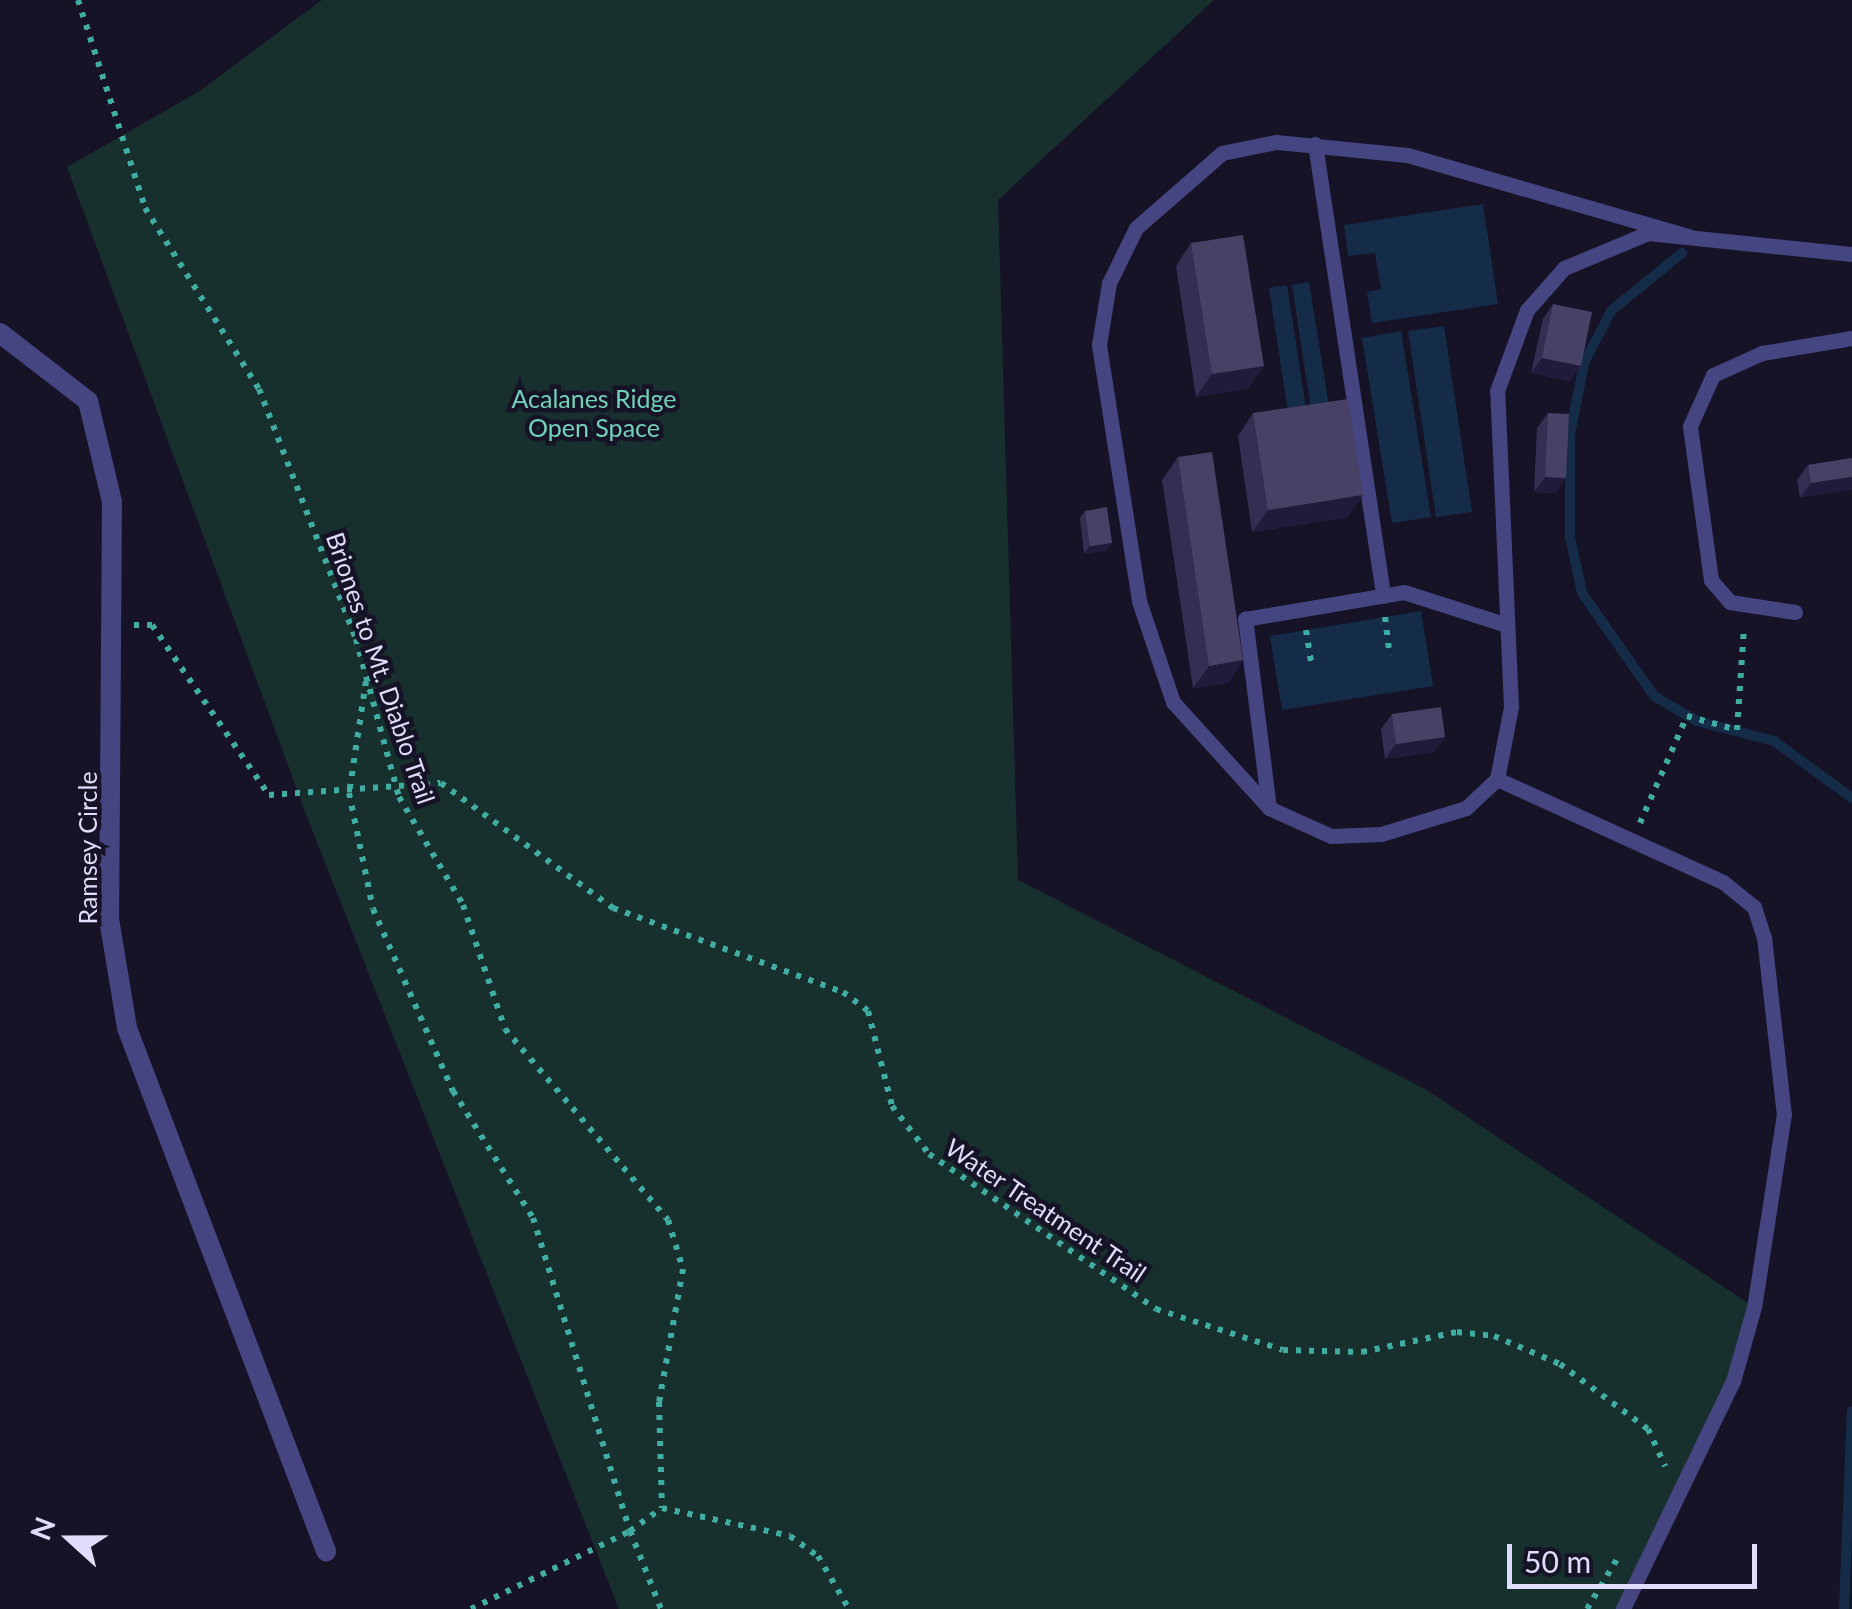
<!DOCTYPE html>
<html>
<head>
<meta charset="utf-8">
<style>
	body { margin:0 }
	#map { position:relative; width:1852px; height:1609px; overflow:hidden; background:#161327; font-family:Lato,sans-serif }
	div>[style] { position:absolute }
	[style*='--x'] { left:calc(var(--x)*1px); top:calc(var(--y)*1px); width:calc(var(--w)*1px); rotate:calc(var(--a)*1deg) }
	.green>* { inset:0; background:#17302e }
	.water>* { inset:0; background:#152c49 }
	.stream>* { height:10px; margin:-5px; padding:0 5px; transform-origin:5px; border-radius:5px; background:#152c49 }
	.path>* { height:6px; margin-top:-3px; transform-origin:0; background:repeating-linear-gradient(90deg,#3fada1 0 5px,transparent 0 13px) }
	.service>* { height:15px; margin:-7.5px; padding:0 7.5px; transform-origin:7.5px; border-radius:7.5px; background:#444581 }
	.minor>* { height:20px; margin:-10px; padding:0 10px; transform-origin:10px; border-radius:10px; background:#444581 }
	.wall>* { inset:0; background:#342e53 }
	.shaded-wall>* { inset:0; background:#201b3a }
	.building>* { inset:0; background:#464165 }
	span { translate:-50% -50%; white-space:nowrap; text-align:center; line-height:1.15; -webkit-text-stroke:9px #161327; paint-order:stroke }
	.park-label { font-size:25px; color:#71d3b6 }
	.street-label { font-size:25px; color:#dfddfb }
	.north { position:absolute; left:20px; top:1489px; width:100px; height:100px; -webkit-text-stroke:8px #161327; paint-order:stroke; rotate:291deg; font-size:28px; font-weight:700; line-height:40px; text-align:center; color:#dfddfb }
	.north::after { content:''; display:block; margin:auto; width:35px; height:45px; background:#dfddfb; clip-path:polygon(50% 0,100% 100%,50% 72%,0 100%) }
	.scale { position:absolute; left:1507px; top:1544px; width:250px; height:45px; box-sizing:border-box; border:5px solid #dfddfb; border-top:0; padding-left:12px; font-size:30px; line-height:35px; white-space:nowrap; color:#dfddfb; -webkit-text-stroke:8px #161327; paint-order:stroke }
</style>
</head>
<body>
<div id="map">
	<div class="green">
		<div style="clip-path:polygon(322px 0,1214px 0,998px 200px,1018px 880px,1425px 1089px,1754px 1307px,1733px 1381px,1623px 1609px,619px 1609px,309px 822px,67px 167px,198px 92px)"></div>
	</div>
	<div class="water">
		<div style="clip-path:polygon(1483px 204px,1498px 304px,1372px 323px,1367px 292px,1381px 289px,1375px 253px,1348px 256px,1344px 225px)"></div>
		<div style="clip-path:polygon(1309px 282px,1331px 419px,1313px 422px,1292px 285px)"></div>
		<div style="clip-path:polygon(1287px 285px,1308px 422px,1290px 425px,1269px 288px)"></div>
		<div style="clip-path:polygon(1444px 326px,1472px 512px,1436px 517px,1408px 331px)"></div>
		<div style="clip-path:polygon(1401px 331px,1431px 517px,1392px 523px,1362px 338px)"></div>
		<div style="clip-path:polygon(1421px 611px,1433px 686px,1282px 710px,1270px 636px)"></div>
	</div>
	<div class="stream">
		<div style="--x:1682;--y:253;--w:92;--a:140.8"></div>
		<div style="--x:1611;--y:311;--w:59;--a:117.4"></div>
		<div style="--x:1584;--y:363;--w:73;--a:101"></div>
		<div style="--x:1570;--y:435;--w:102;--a:90"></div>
		<div style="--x:1570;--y:537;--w:57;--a:77.9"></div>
		<div style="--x:1582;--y:593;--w:126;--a:55"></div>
		<div style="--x:1654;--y:696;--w:50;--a:30.2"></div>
		<div style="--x:1697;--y:721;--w:80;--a:14.6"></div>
		<div style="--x:1774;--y:741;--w:97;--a:36.2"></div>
		<div style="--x:1844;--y:1609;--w:198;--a:-87.7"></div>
	</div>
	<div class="path">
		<div style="--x:78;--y:0;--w:219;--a:72.1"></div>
		<div style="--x:145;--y:208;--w:214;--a:57.8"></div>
		<div style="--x:259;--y:389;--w:268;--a:68.8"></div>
		<div style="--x:356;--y:639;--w:164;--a:74.8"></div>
		<div style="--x:399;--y:797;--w:126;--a:59.3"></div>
		<div style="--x:463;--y:905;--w:131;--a:71.3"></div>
		<div style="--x:505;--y:1029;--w:251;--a:49.5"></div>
		<div style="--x:668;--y:1220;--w:51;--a:73"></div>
		<div style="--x:683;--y:1269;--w:135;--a:100.2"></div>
		<div style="--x:659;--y:1402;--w:106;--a:88.4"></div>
		<div style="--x:1385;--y:617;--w:39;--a:83"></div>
		<div style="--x:134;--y:625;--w:18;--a:0"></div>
		<div style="--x:152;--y:625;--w:206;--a:55.5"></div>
		<div style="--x:269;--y:795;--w:172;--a:-4"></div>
		<div style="--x:441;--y:783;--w:213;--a:36"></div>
		<div style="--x:613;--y:908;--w:245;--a:20.1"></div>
		<div style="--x:843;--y:992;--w:31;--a:37"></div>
		<div style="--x:868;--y:1011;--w:98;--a:75.8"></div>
		<div style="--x:892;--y:1106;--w:61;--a:52.4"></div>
		<div style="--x:929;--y:1154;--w:275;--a:34.3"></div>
		<div style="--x:1156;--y:1309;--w:133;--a:17.9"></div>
		<div style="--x:1283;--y:1350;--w:79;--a:1.5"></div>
		<div style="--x:1362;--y:1352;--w:97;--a:-11.9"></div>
		<div style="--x:1457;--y:1332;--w:37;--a:6"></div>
		<div style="--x:1494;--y:1336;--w:72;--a:23"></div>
		<div style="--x:1560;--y:1364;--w:109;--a:36.5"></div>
		<div style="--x:1648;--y:1429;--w:41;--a:65.3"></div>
		<div style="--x:1306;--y:630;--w:37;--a:81"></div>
		<div style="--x:366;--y:681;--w:113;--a:98.6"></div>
		<div style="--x:349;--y:793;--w:118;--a:78.3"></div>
		<div style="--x:373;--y:909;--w:199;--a:66.3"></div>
		<div style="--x:453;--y:1091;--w:150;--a:57.8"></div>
		<div style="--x:533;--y:1218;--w:328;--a:72.8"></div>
		<div style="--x:630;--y:1531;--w:39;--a:-36"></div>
		<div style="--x:1640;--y:823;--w:117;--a:-66.3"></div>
		<div style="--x:1687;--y:716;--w:52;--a:15.6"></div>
		<div style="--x:1737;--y:730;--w:104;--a:-86.1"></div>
		<div style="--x:662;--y:1508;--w:131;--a:12.3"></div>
		<div style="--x:790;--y:1536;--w:34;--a:36"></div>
		<div style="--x:818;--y:1556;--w:61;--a:59.7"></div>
		<div style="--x:471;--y:1609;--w:177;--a:-26.1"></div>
		<div style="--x:630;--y:1531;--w:84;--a:68.3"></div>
		<div style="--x:1587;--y:1609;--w:58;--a:-59"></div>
	</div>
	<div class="service">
		<div style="--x:1315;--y:144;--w:457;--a:81.4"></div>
		<div style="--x:1688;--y:236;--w:292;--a:-163.9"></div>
		<div style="--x:1407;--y:155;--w:132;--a:-174.3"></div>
		<div style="--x:1276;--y:142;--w:55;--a:168.5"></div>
		<div style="--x:1222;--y:153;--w:114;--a:138.9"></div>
		<div style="--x:1136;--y:228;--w:61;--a:116.1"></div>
		<div style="--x:1109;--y:283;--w:63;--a:99.2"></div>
		<div style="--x:1099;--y:345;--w:259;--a:81.1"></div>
		<div style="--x:1139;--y:601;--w:107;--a:71.4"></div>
		<div style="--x:1173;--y:702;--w:143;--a:47.8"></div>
		<div style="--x:1269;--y:808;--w:68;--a:24.3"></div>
		<div style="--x:1331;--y:836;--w:50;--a:-2.3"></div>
		<div style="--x:1381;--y:834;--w:89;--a:-17"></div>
		<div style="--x:1466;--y:808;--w:42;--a:-43.1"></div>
		<div style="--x:1497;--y:779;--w:73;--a:-79"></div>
		<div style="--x:1511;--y:707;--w:316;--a:-92.5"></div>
		<div style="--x:1497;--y:391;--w:86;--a:-69.7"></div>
		<div style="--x:1527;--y:310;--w:56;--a:-48.6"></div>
		<div style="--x:1564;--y:268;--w:91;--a:-22.6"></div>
		<div style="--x:1648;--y:233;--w:205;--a:5.9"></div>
		<div style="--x:1795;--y:612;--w:66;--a:-171.3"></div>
		<div style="--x:1730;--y:602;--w:29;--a:-131"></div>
		<div style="--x:1711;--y:580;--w:155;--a:-97.8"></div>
		<div style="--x:1690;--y:426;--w:56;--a:-65.7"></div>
		<div style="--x:1713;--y:375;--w:54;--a:-24.2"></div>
		<div style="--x:1762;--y:353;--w:91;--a:-9.5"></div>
		<div style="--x:1497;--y:779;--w:248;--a:24.5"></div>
		<div style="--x:1723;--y:882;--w:40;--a:39"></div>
		<div style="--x:1754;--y:907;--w:32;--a:72"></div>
		<div style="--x:1764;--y:937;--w:178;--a:83.6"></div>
		<div style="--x:1784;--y:1114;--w:195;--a:98.8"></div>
		<div style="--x:1754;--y:1307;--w:77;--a:105.8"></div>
		<div style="--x:1733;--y:1381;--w:253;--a:115.8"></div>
		<div style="--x:1269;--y:808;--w:191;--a:-97.2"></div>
		<div style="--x:1245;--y:619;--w:161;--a:-9.6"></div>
		<div style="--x:1404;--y:592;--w:108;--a:17.8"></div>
	</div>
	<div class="minor">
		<div style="--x:0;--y:333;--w:111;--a:37.7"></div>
		<div style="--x:88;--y:401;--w:104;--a:76.6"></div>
		<div style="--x:112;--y:502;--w:417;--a:90.4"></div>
		<div style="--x:109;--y:919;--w:110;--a:80.6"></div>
		<div style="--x:127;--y:1028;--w:560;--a:69.17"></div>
	</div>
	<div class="wall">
		<div style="clip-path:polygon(1191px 243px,1264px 366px,1248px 388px,1196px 397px,1176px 266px)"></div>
		<div style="clip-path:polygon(1553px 304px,1570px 381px,1531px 373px,1543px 319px)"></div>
		<div style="clip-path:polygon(1253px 413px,1348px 517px,1252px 532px,1238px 436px)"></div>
		<div style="clip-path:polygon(1548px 413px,1566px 478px,1556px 493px,1534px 492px,1537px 428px)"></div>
		<div style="clip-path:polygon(1178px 457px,1243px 660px,1228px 683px,1193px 688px,1162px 480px)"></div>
		<div style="clip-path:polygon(1852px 458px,1800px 498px,1797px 480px,1808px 465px)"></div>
		<div style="clip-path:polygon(1085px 511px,1107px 551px,1084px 553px,1080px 518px)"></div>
		<div style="clip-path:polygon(1392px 714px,1445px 737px,1434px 752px,1385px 759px,1381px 729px)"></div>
	</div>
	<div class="shaded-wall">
		<div style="clip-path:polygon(1542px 358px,1581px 366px,1570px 381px,1531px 373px)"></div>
		<div style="clip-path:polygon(1264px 366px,1248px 388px,1196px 397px,1212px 374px)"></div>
		<div style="clip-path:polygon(1545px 477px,1566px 478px,1556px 493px,1534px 492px)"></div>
		<div style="clip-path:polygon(1852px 477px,1852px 490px,1800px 498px,1811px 483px)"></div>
		<div style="clip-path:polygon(1363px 495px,1348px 517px,1252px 532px,1268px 510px)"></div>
		<div style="clip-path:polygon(1112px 543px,1107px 551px,1084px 553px,1090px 546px)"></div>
		<div style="clip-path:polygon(1243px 660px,1228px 683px,1193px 688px,1209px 666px)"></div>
		<div style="clip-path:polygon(1445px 737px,1434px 752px,1385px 759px,1396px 744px)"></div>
	</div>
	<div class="building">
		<div style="clip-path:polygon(1243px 235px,1264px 366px,1212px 374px,1191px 243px)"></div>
		<div style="clip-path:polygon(1553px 304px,1592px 312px,1581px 366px,1542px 358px)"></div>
		<div style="clip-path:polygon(1348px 399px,1363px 495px,1268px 510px,1253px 413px)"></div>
		<div style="clip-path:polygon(1548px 413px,1569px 414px,1566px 478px,1545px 477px)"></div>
		<div style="clip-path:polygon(1212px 452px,1243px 660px,1209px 666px,1178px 457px)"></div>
		<div style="clip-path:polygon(1852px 458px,1852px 477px,1811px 483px,1808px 465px)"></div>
		<div style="clip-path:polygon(1107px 507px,1112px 543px,1090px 546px,1085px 511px)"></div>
		<div style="clip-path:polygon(1441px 707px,1445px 737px,1396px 744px,1392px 714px)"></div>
	</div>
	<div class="park-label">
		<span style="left:594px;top:413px">Acalanes Ridge<br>Open Space</span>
	</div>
	<div class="street-label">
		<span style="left:381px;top:668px;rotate:71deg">Briones to Mt. Diablo Trail</span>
		<span style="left:87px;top:848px;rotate:-90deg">Ramsey Circle</span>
		<span style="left:1046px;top:1210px;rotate:34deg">Water Treatment Trail</span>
	</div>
	<div class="north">N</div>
	<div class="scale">50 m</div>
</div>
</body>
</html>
